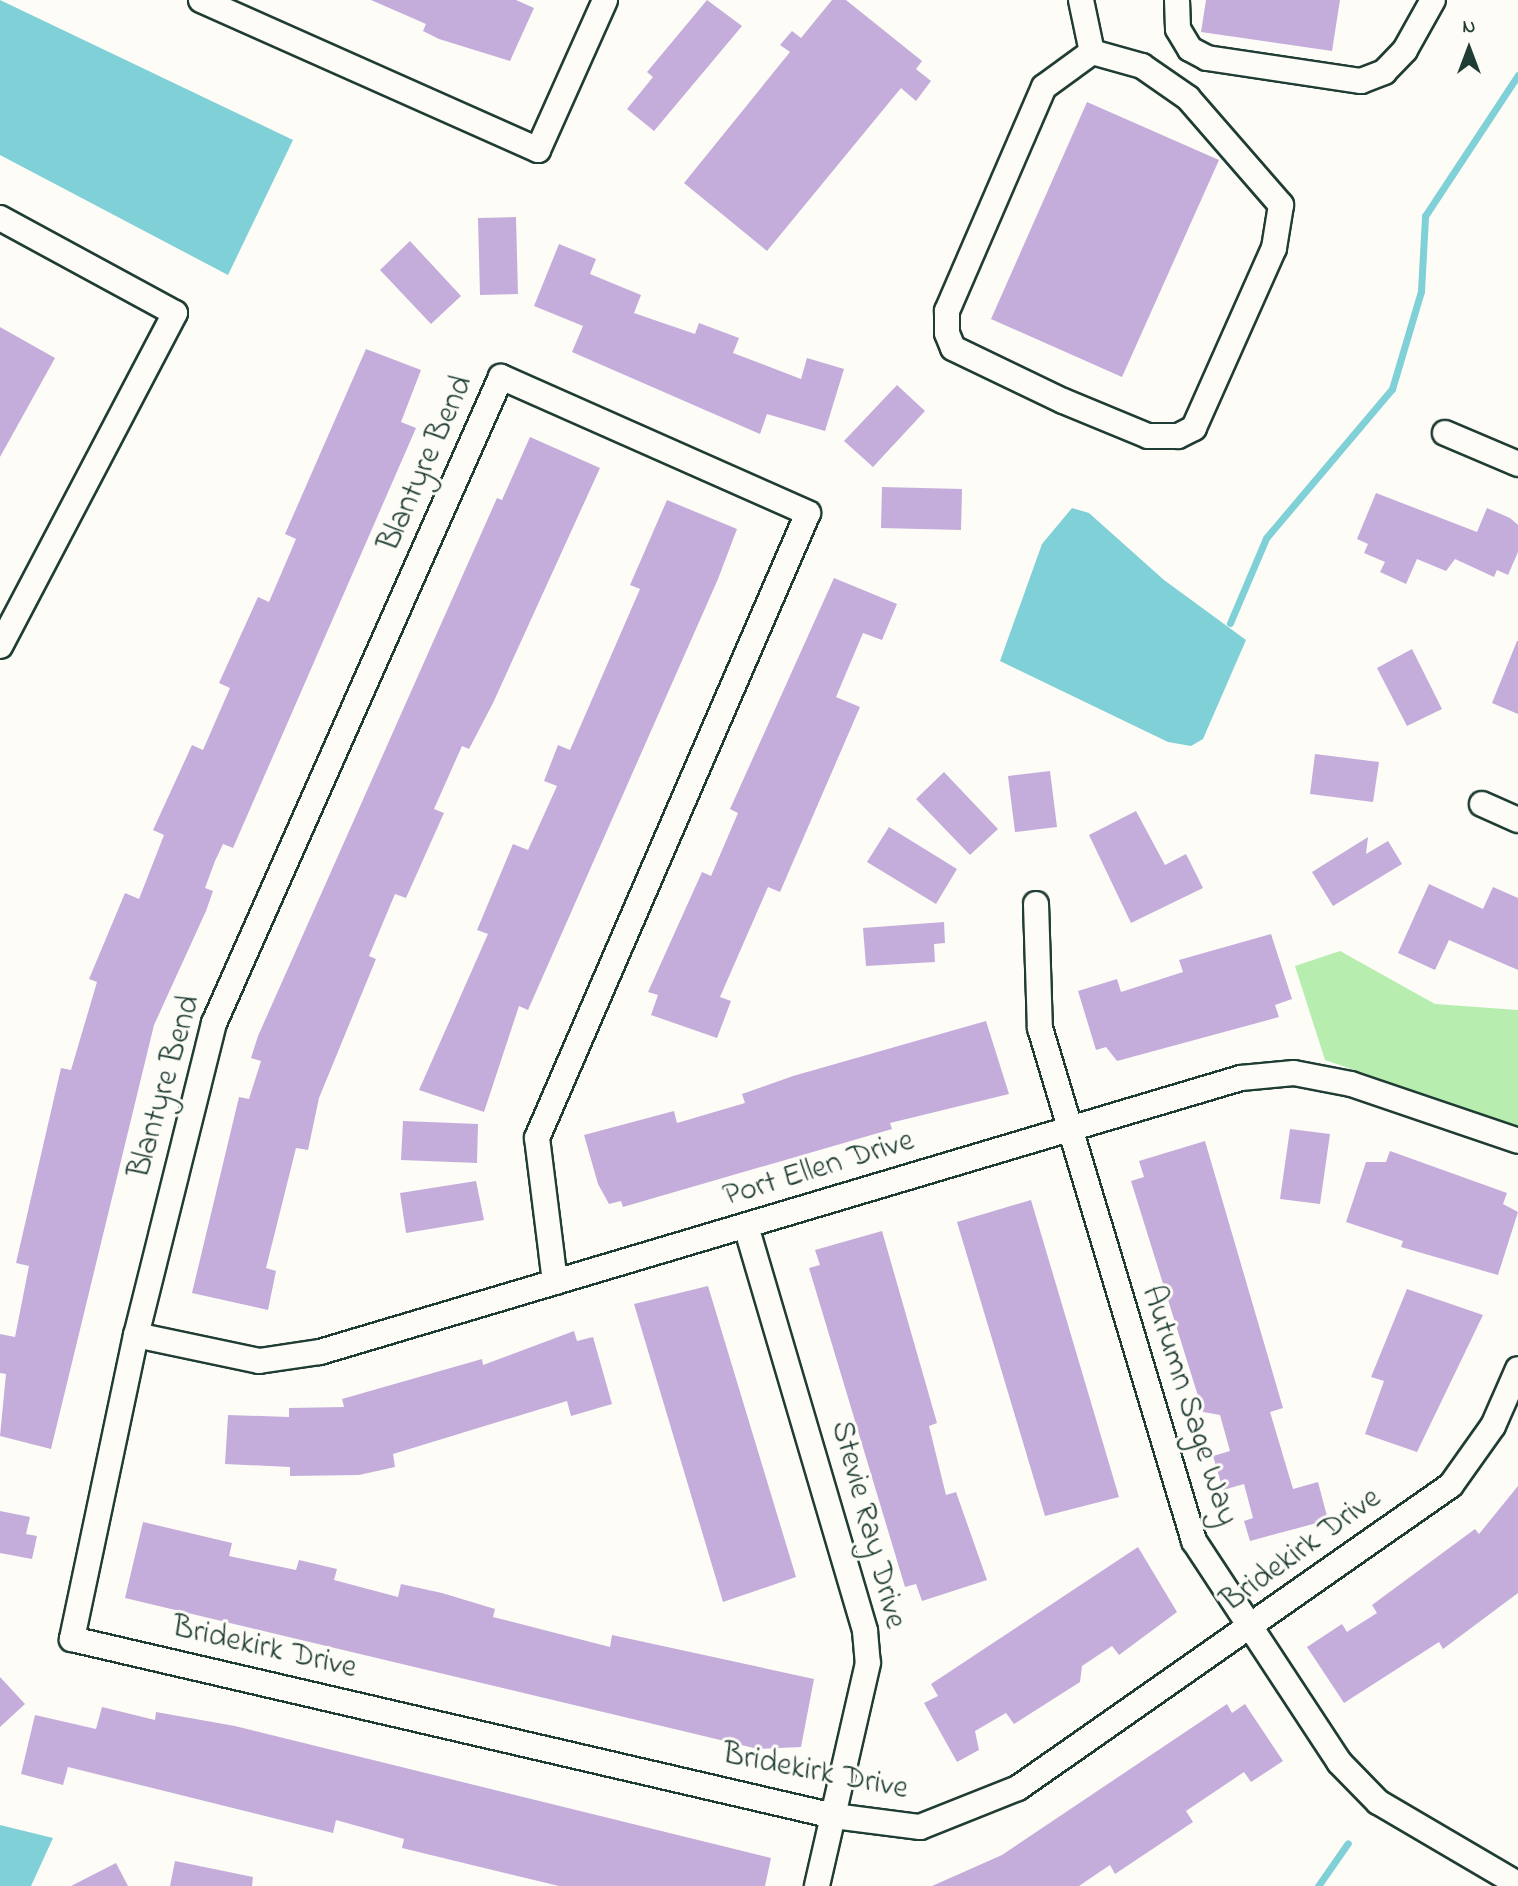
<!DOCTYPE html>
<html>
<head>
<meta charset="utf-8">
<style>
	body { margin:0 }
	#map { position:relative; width:1518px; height:1886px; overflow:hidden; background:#fdfcf7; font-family:"Indie Flower",sans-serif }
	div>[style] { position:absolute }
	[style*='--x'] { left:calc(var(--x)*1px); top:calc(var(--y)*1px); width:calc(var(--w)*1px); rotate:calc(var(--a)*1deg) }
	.green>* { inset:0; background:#b7eeb0 }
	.water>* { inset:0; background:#7fd0d7 }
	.stream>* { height:7px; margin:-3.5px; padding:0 3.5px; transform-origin:3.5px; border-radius:3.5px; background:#7fd0d7 }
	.building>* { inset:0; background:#c5addb }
	.roads { filter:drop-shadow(2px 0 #1f3d34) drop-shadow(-2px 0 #1f3d34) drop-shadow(0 2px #1f3d34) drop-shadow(0 -2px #1f3d34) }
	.minor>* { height:24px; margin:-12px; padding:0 12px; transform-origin:12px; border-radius:12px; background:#fdfcf7 }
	span { translate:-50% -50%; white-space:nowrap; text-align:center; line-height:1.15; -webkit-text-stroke:6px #fdfcf7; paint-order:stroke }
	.street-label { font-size:32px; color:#1f3d34 }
	.north { position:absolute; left:1434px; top:14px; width:70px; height:70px; -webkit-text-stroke:5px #fdfcf7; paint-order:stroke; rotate:0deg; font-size:19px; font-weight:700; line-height:28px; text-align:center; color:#1f3d34 }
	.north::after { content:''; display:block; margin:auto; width:24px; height:32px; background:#1f3d34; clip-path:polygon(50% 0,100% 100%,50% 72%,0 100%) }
</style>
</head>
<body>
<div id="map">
	<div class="green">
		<div style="clip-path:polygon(1340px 951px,1435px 1004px,1518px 1010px,1518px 1126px,1325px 1060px,1295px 966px)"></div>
	</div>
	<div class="water">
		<div style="clip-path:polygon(0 0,293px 140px,228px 275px,0 155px)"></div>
		<div style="clip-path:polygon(1072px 508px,1089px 513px,1164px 580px,1246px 640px,1203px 739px,1191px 746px,1168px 742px,1000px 661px,1042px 544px)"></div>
		<div style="clip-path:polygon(0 1825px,53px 1838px,31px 1886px,0 1886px)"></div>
	</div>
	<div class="stream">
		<div style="--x:1230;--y:623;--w:92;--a:-67"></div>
		<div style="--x:1266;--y:538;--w:195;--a:-49.8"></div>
		<div style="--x:1392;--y:389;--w:102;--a:-73.5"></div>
		<div style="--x:1421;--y:291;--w:75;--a:-86.9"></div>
		<div style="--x:1425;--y:216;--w:169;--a:-56.6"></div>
		<div style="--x:1318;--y:1886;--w:52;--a:-55.1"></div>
	</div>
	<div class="building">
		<div style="clip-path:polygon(371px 0,516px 0,534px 8px,510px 61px,439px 39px,423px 31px,426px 24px)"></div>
		<div style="clip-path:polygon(707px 0,742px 26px,654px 131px,627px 109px,653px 77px,647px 72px)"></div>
		<div style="clip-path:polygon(832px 0,846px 0,922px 61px,916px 69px,931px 81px,916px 101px,901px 88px,767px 251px,684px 183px,790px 52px,780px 45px,792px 31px,801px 38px)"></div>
		<div style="clip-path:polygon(1206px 0,1340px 0,1332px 51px,1201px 32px)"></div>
		<div style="clip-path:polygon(1087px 102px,1219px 160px,1122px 377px,991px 319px)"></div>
		<div style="clip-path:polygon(516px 217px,518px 294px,480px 295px,478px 218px)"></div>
		<div style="clip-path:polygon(410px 241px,461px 296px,431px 324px,380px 270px)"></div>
		<div style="clip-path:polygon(559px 244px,596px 259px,590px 274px,641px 295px,634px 313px,695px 334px,699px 323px,739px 338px,733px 353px,801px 379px,807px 358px,844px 369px,825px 431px,767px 414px,760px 434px,572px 352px,583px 326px,534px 306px)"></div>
		<div style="clip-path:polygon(0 327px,55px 358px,0 457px)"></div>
		<div style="clip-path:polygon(366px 349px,421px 370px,401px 422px,416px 428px,233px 848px,223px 844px,215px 861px,205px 888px,213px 891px,206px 911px,154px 1025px,51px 1449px,0 1436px,6px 1374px,0 1373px,0 1334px,15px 1337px,29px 1266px,16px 1263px,61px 1068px,71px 1070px,97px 982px,89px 979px,125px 893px,139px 899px,164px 835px,153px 830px,192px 745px,203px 750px,230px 688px,219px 683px,258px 597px,269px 602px,296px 539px,285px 534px)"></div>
		<div style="clip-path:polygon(897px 385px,925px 411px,873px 467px,844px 441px)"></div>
		<div style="clip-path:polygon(530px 437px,600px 468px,493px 703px,469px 749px,462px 746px,434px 809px,444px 813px,406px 898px,395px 894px,369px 956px,376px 959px,319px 1098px,308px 1150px,296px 1148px,266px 1268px,276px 1271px,268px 1310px,192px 1293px,239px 1097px,249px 1099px,261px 1061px,251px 1058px,258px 1036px,497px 498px,502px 500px)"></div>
		<div style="clip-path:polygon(882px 487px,962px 489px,961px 530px,881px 528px)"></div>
		<div style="clip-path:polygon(1376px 493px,1477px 532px,1487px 508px,1510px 518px,1518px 525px,1518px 552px,1508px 575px,1497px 570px,1494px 577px,1455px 559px,1446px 571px,1417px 559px,1406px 584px,1380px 572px,1385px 562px,1364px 553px,1368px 544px,1357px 539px)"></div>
		<div style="clip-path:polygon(667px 500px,737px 529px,718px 579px,528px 1010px,519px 1006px,484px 1112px,419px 1090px,488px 934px,477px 930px,513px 844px,528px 850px,557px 786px,544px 781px,558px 745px,570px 750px,640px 589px,630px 585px)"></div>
		<div style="clip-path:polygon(834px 578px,897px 604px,882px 640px,863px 633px,836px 697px,860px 707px,780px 892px,768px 887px,720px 997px,731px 1001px,717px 1038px,651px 1015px,658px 995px,648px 992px,702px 872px,711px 876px,738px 813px,730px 809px)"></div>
		<div style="clip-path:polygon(1517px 641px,1518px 641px,1518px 714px,1492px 703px)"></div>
		<div style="clip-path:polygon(1412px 649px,1442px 709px,1407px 726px,1377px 668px)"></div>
		<div style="clip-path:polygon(1315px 754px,1379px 762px,1373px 802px,1310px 794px)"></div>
		<div style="clip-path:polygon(1050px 771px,1057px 827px,1015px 832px,1008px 776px)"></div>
		<div style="clip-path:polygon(944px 772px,998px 829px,970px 855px,916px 799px)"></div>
		<div style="clip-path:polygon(1136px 811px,1165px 865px,1186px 854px,1203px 888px,1131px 923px,1089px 835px)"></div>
		<div style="clip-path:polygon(889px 827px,957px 869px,936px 904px,867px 862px)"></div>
		<div style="clip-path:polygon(1368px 837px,1366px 854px,1388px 841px,1402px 864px,1333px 906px,1312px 872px)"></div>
		<div style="clip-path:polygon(1429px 884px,1483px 909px,1493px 887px,1518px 898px,1518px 970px,1449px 940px,1435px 970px,1398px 953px)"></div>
		<div style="clip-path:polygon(944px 922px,945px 943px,934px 944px,935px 962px,866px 966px,863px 928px)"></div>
		<div style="clip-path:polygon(1271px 934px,1292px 999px,1275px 1005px,1279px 1017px,1117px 1061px,1106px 1047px,1096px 1050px,1078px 991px,1117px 979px,1121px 992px,1183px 972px,1179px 960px)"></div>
		<div style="clip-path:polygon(986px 1021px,1009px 1094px,890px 1123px,892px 1129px,623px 1207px,621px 1201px,609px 1204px,598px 1184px,584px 1135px,674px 1111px,677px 1123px,745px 1103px,742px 1094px,793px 1076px)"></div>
		<div style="clip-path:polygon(403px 1121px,478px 1124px,477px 1163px,401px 1160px)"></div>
		<div style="clip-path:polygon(1290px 1129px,1330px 1134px,1320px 1204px,1280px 1199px)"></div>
		<div style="clip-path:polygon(1205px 1141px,1283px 1408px,1270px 1412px,1293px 1489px,1318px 1482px,1328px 1520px,1250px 1541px,1244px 1521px,1253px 1518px,1244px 1484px,1223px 1490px,1213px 1456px,1230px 1451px,1220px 1415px,1203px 1412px,1131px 1181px,1144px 1177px,1139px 1161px)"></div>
		<div style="clip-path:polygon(1390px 1151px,1507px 1193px,1503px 1204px,1518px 1212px,1498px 1275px,1401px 1247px,1403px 1241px,1346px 1222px,1366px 1162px,1386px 1162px)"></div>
		<div style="clip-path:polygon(476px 1181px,484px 1220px,406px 1233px,400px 1193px)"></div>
		<div style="clip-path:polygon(1031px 1200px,1119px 1497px,1045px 1516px,957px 1222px)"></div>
		<div style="clip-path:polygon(882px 1231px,937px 1423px,929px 1426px,946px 1495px,956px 1492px,987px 1580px,922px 1601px,916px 1584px,905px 1587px,809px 1268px,820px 1265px,815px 1250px)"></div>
		<div style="clip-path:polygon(708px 1286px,796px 1577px,723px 1602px,634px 1304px)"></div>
		<div style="clip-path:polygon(1407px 1289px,1483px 1315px,1417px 1452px,1365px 1434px,1384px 1381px,1371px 1377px)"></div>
		<div style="clip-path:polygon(574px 1331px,577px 1341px,593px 1337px,612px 1404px,571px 1416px,567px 1401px,393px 1454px,395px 1467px,359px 1475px,290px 1476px,290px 1467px,225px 1464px,228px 1415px,289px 1417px,289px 1408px,344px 1407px,342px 1399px,482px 1359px,483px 1365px)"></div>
		<div style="clip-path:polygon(1518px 1486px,1518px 1593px,1443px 1649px,1439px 1642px,1344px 1703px,1307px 1647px,1342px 1624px,1347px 1632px,1377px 1613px,1372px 1605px,1475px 1529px,1479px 1534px)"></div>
		<div style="clip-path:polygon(0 1511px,30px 1517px,26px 1534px,37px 1536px,32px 1559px,0 1553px)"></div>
		<div style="clip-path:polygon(143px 1522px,232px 1543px,229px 1556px,296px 1570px,299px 1560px,337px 1569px,334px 1580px,398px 1597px,401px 1584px,442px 1593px,495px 1609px,493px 1617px,610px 1647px,612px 1635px,814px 1679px,801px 1747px,758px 1749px,125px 1598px)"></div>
		<div style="clip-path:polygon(1138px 1547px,1177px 1612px,1119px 1655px,1112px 1646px,1082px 1666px,1080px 1682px,1014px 1724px,1006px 1713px,975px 1731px,979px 1750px,957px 1762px,924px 1703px,938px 1696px,931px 1684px)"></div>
		<div style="clip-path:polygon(0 1677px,25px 1704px,0 1727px)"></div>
		<div style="clip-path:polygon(1227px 1704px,1232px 1713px,1245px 1704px,1283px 1761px,1251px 1782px,1244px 1772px,1186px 1811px,1193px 1822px,1115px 1874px,1110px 1865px,1079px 1886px,932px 1886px,1002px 1855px)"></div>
		<div style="clip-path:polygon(102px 1707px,155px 1720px,156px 1712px,235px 1726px,771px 1858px,765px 1886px,559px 1886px,402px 1848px,404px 1839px,336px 1820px,333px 1833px,68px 1767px,63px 1785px,21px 1774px,35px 1715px,96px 1729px)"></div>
		<div style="clip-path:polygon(175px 1861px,253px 1877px,252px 1886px,170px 1886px)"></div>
		<div style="clip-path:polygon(116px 1863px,128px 1886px,71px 1886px)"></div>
	</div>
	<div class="roads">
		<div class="minor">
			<div style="--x:201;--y:0;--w:369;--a:24"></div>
			<div style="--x:538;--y:150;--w:164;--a:-65.9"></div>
			<div style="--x:1081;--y:0;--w:53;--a:78.1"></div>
			<div style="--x:1092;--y:52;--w:52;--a:15.6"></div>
			<div style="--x:1142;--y:66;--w:56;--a:34.8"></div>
			<div style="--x:1188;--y:98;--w:142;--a:49"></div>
			<div style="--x:1281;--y:205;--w:44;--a:99.2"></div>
			<div style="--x:1274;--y:248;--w:197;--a:114"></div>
			<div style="--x:1194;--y:428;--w:18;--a:153"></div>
			<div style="--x:1178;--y:436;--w:30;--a:180"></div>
			<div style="--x:1148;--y:436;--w:92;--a:-157.6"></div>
			<div style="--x:1063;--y:401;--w:122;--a:-154.3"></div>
			<div style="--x:953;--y:348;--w:16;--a:-112"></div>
			<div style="--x:947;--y:333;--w:22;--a:-90"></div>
			<div style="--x:947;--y:311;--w:244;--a:-66.6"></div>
			<div style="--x:1044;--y:87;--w:59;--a:-36.1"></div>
			<div style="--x:1177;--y:0;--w:29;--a:88"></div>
			<div style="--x:1178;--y:29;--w:23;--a:59"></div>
			<div style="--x:1190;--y:49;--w:19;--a:28"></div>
			<div style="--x:1207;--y:58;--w:156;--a:8.5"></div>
			<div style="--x:1361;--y:81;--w:25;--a:-21"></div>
			<div style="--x:1384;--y:72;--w:30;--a:-46"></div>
			<div style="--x:1405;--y:50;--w:57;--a:-60.8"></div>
			<div style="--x:0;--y:218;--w:199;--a:28.5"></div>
			<div style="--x:175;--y:313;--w:376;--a:117.7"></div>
			<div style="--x:1445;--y:433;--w:79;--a:23"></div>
			<div style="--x:1482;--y:804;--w:39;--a:24"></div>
			<div style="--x:1036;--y:904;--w:124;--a:88.2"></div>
			<div style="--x:1040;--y:1028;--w:536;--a:73.29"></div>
			<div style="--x:1194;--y:1541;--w:264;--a:56.7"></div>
			<div style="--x:1339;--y:1762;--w:56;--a:45.7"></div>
			<div style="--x:1378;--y:1802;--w:162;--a:30.4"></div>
			<div style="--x:746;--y:1226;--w:422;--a:73.6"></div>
			<div style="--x:865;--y:1631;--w:32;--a:85"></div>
			<div style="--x:868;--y:1663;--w:229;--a:102.9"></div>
			<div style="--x:555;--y:1282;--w:145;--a:-97.1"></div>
			<div style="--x:537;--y:1138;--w:681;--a:-66.56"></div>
			<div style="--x:808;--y:513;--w:336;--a:-156.1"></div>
			<div style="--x:501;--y:377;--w:707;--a:113.95"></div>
			<div style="--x:214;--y:1023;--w:322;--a:104"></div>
			<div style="--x:136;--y:1335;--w:311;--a:101.9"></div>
			<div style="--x:72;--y:1639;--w:782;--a:13.08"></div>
			<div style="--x:834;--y:1816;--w:87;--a:7.3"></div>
			<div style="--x:920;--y:1827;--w:105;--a:-21.7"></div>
			<div style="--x:1018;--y:1788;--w:528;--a:-34.98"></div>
			<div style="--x:1451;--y:1485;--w:72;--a:-54.6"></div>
			<div style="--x:1493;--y:1426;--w:62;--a:-66.3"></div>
			<div style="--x:136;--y:1335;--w:126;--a:11.9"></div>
			<div style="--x:259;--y:1361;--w:62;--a:-8.4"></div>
			<div style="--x:320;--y:1352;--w:961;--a:-16.57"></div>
			<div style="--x:1241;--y:1078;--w:53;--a:-5.4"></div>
			<div style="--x:1294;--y:1073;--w:58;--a:10.9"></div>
			<div style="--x:1351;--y:1084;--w:176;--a:18.8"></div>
		</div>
	</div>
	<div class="street-label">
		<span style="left:427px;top:464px;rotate:-66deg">Blantyre Bend</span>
		<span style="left:166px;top:1087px;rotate:-74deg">Blantyre Bend</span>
		<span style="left:819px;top:1170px;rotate:-17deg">Port Ellen Drive</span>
		<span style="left:1188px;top:1406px;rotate:72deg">Autumn Sage Way</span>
		<span style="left:867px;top:1525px;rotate:75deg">Stevie Ray Drive</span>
		<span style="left:1302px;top:1551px;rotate:-36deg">Bridekirk Drive</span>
		<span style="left:264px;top:1649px;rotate:13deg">Bridekirk Drive</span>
		<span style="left:815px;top:1773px;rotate:11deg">Bridekirk Drive</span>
	</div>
	<div class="north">N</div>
</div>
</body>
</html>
